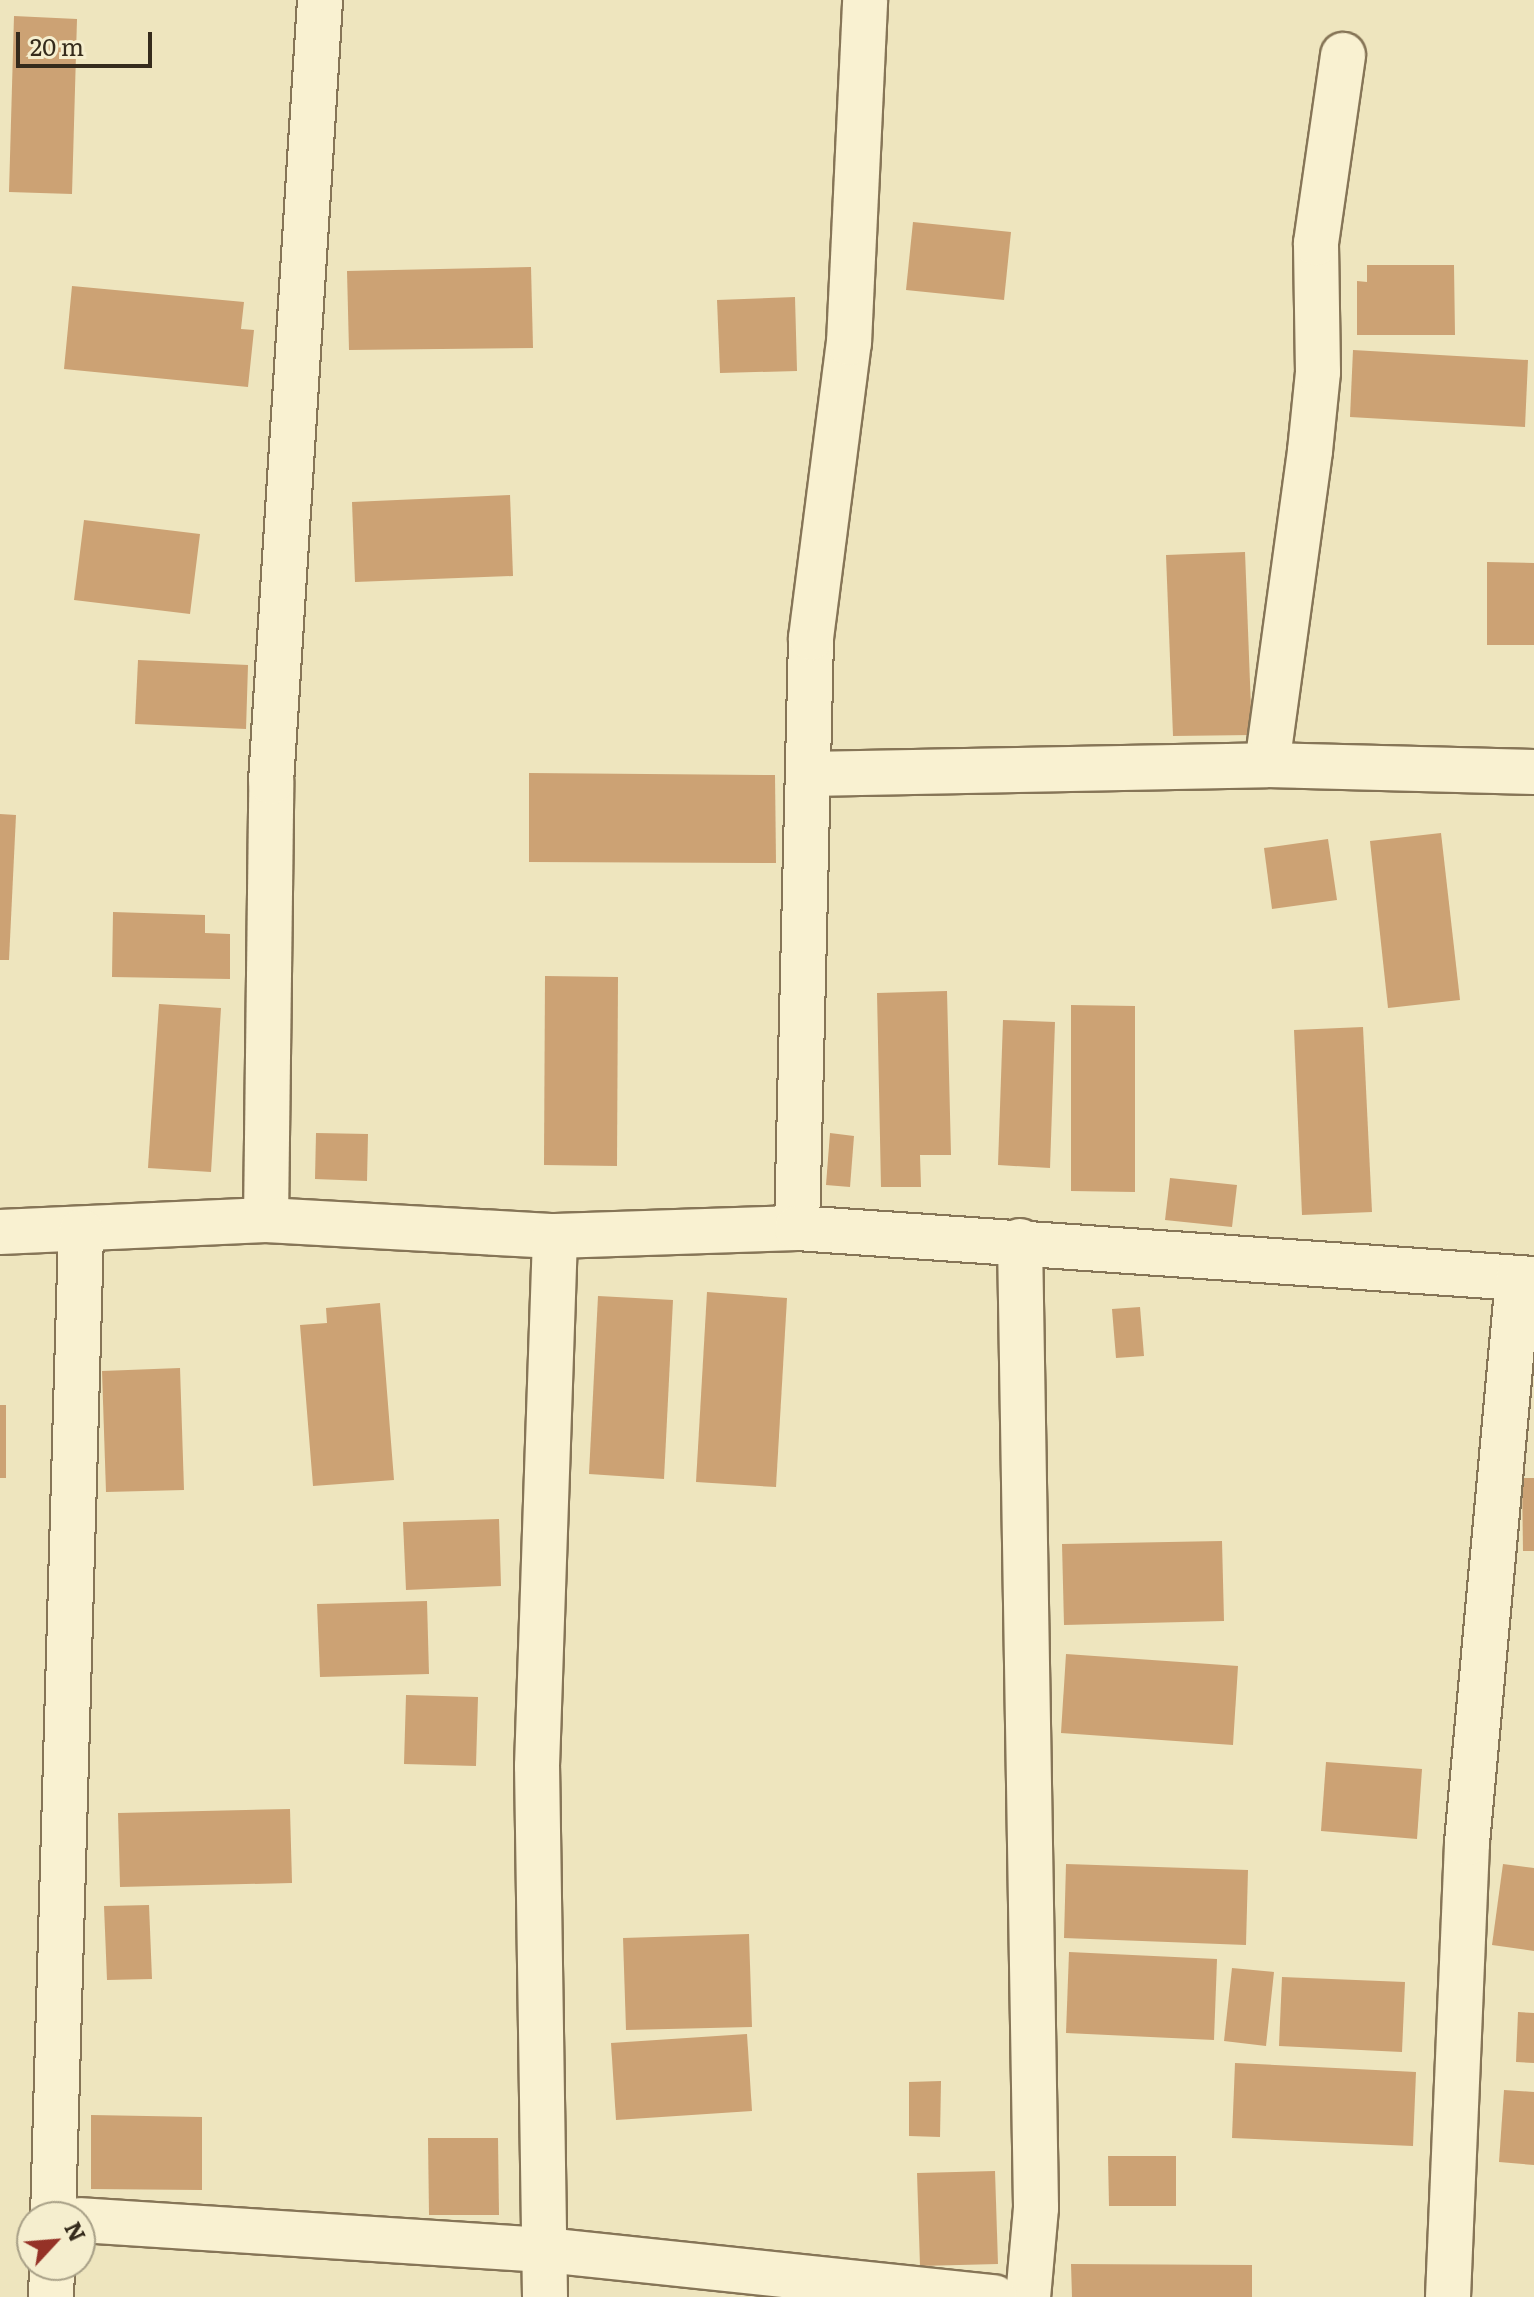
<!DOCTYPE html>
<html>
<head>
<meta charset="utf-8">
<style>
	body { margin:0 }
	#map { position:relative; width:1534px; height:2297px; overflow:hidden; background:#eee5be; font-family:Literata,serif }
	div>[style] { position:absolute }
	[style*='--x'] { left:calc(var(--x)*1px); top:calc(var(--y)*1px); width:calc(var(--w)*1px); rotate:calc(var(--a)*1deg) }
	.building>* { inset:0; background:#cca274 }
	.roads { filter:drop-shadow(2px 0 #867557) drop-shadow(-2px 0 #867557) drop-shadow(0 2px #867557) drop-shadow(0 -2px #867557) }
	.minor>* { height:44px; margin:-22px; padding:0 22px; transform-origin:22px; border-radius:22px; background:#f9f1d1 }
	span { translate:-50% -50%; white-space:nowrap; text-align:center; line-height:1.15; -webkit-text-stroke:8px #f5eece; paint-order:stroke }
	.north { position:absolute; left:16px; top:2201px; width:80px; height:80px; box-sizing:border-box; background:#f5eece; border:2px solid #a8a087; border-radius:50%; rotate:64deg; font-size:22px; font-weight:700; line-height:32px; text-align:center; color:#352b1c }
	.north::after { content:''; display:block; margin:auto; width:28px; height:36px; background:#953227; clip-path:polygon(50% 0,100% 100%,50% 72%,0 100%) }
	.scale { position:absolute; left:16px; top:32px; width:136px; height:36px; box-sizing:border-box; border:4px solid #352b1c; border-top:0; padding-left:10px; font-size:24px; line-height:28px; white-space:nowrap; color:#352b1c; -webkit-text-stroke:6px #f5eece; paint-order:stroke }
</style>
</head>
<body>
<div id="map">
	<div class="building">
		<div style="clip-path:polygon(14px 16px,77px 19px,72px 194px,9px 192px)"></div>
		<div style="clip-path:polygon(913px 222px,1011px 232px,1004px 300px,906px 290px)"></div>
		<div style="clip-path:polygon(1367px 265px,1454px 265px,1455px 335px,1357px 335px,1357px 281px,1367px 282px)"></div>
		<div style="clip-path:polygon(531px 267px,533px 348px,349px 350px,347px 271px)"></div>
		<div style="clip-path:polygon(72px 286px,244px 302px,241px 329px,254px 330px,248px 387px,64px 369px)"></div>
		<div style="clip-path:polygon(795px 297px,797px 371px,720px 373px,717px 300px)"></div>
		<div style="clip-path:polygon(1353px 350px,1528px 360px,1525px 427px,1350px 417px)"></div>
		<div style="clip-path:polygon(510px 495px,513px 576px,355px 582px,352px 502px)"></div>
		<div style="clip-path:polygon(84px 520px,200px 534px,190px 614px,74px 600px)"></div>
		<div style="clip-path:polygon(1245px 552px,1252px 735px,1173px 736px,1166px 555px)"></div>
		<div style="clip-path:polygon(1487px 562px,1534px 563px,1534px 645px,1487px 645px)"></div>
		<div style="clip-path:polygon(138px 660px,248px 665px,246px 729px,135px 724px)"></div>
		<div style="clip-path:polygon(529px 773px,775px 775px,776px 863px,529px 862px)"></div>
		<div style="clip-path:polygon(0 814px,16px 815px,9px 960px,0 960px)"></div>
		<div style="clip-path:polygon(1441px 833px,1460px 1000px,1388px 1008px,1370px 841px)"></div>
		<div style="clip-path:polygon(1328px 839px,1337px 900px,1272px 909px,1264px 848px)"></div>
		<div style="clip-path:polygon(113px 912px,205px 915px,205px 933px,230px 934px,230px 979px,112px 977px)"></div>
		<div style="clip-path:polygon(545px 976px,618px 977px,617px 1166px,544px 1165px)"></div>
		<div style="clip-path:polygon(947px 991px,951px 1155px,920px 1155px,921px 1187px,881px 1187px,877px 993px)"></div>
		<div style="clip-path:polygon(159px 1004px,221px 1008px,211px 1172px,148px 1168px)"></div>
		<div style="clip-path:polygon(1071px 1005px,1135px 1006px,1135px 1192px,1071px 1191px)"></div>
		<div style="clip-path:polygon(1003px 1020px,1055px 1022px,1050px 1168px,998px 1165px)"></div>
		<div style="clip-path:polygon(1363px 1027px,1372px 1212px,1302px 1215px,1294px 1030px)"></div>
		<div style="clip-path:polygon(316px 1133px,368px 1134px,367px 1181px,315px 1179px)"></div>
		<div style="clip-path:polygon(830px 1133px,854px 1136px,850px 1187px,826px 1185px)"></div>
		<div style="clip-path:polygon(1170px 1178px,1237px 1185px,1232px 1227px,1165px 1220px)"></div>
		<div style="clip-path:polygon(707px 1292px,787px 1298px,776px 1487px,696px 1482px)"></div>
		<div style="clip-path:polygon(598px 1296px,673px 1300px,664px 1479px,589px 1474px)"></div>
		<div style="clip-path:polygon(380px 1303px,394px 1480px,313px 1486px,300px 1325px,327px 1323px,326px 1308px)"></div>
		<div style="clip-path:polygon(1140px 1307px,1144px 1356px,1116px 1358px,1112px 1309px)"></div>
		<div style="clip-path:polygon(180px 1368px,184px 1490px,106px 1492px,102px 1371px)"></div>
		<div style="clip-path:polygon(0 1405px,6px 1405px,6px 1478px,0 1478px)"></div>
		<div style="clip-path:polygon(1522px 1478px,1534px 1478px,1534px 1551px,1523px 1551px)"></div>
		<div style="clip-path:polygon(499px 1519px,501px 1586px,406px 1590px,403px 1522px)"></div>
		<div style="clip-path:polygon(1222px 1541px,1224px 1621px,1064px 1625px,1062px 1544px)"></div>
		<div style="clip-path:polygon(427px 1601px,429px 1674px,320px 1677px,317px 1604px)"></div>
		<div style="clip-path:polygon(1066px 1654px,1238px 1666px,1233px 1745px,1061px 1733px)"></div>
		<div style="clip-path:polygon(406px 1695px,478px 1697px,476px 1766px,404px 1764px)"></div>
		<div style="clip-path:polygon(1326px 1762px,1422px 1769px,1417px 1839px,1321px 1831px)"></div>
		<div style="clip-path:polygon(290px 1809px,292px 1883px,120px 1887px,118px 1813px)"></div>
		<div style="clip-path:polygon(1066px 1864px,1248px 1870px,1246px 1945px,1064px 1938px)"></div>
		<div style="clip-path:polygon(1503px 1864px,1534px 1868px,1534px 1951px,1492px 1945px)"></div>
		<div style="clip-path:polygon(149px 1905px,152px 1979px,107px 1980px,104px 1906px)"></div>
		<div style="clip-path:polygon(749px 1934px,752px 2027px,626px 2030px,623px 1938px)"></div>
		<div style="clip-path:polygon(1069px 1952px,1217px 1959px,1214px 2040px,1066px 2033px)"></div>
		<div style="clip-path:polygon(1232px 1968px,1274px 1972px,1266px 2046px,1224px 2041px)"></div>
		<div style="clip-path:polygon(1282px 1977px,1405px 1982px,1402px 2052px,1279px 2046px)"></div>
		<div style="clip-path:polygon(1518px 2012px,1534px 2013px,1534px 2063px,1516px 2062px)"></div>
		<div style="clip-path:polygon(747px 2034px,752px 2111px,616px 2120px,611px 2043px)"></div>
		<div style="clip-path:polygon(1235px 2063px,1416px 2072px,1413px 2146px,1232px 2138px)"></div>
		<div style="clip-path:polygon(941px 2081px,940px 2137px,909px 2136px,909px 2082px)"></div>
		<div style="clip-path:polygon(1504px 2090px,1534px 2092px,1534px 2165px,1499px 2162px)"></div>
		<div style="clip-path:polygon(91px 2115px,202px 2117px,202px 2190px,91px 2189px)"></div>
		<div style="clip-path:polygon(428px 2138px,498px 2138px,499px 2215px,429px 2215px)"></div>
		<div style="clip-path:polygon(1108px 2156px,1176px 2156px,1176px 2206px,1109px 2206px)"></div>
		<div style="clip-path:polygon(995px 2171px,998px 2264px,920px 2266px,917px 2173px)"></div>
		<div style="clip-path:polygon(1071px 2264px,1252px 2265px,1252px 2297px,1072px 2297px)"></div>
	</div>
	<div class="roads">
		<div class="minor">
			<div style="--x:1267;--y:765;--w:317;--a:-82.2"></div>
			<div style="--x:1310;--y:451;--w:79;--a:-84.2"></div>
			<div style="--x:1318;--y:372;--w:129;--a:-90.9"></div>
			<div style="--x:1316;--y:243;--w:190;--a:-81.8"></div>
			<div style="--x:808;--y:774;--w:459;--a:-1.1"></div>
			<div style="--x:1267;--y:765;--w:267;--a:1.5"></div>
			<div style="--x:266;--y:1220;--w:438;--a:-89.3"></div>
			<div style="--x:271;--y:782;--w:784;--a:-86.41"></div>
			<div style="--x:797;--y:1228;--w:590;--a:-88.64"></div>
			<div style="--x:811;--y:638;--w:297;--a:-82.7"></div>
			<div style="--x:849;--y:343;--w:343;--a:-87.3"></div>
			<div style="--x:0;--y:1232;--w:266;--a:-2.6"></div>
			<div style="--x:266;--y:1220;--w:289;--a:3.2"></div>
			<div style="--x:555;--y:1236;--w:242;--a:-1.9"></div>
			<div style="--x:797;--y:1228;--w:739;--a:3.96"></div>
			<div style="--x:1020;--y:1241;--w:967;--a:89.05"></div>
			<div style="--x:1036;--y:2208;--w:89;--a:95.1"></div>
			<div style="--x:53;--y:2217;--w:986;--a:-88.37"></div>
			<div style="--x:80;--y:2220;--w:466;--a:3.7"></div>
			<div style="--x:545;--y:2250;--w:452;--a:6"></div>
			<div style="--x:51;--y:2297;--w:32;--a:-88"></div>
			<div style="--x:545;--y:2297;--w:531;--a:-90.86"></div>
			<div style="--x:537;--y:1766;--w:530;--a:-88.05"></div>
			<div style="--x:1448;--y:2297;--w:454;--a:-87.6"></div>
			<div style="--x:1467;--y:1843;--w:566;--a:-84.83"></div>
		</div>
	</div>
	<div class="north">N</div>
	<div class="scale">20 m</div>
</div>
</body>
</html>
